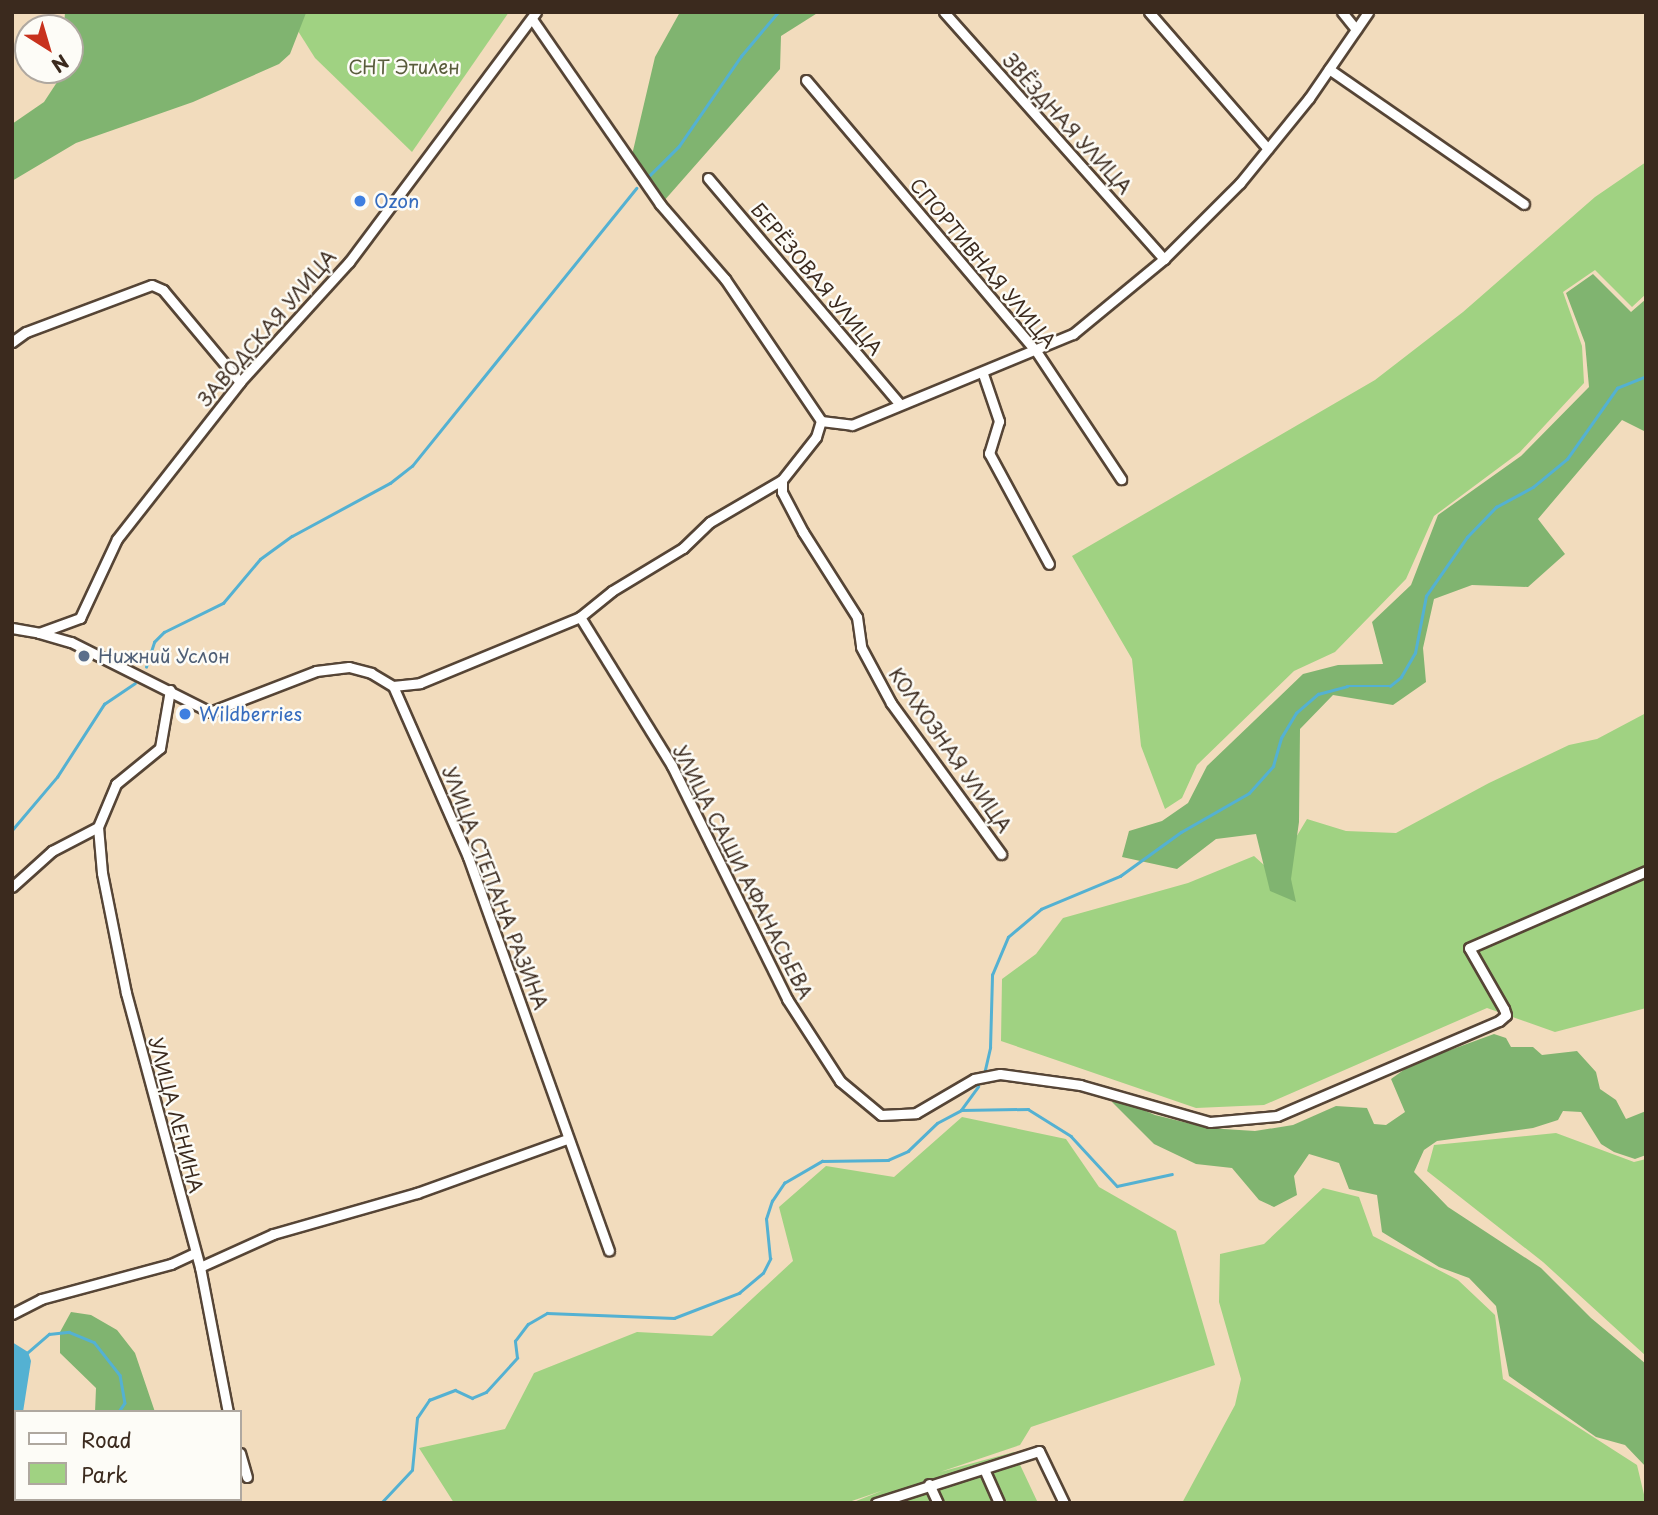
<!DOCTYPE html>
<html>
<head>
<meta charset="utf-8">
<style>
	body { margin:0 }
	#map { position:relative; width:1658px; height:1515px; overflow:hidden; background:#f2dcbd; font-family:"Playpen Sans",sans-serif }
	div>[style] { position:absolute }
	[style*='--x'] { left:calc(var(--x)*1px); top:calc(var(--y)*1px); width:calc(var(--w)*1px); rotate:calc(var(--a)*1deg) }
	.green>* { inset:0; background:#a0d282 }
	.forest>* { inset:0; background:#80b470 }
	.water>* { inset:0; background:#54b1d2 }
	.stream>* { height:2.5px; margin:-1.25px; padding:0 1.25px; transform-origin:1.25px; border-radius:1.25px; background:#54b1d2 }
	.roads { filter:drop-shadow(2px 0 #564536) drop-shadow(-2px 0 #564536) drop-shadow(0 2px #564536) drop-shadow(0 -2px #564536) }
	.minor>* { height:9px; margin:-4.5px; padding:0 4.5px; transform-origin:4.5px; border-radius:4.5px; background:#fff }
	.dots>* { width:19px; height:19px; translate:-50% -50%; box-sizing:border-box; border:4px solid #fdfcf7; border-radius:50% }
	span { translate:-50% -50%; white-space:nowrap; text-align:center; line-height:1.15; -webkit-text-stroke:5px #fdfcf7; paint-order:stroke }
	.park-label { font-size:19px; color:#595c3c }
	.street-label { font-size:19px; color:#3b2a1e }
	.shop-label { font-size:19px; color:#366cbe }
	.left { translate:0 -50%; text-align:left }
	.service-label { font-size:19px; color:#4e5e75 }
	.frame { position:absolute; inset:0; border:14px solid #3b2a1e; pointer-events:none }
	.legend { position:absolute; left:14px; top:1410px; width:228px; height:91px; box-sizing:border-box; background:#fdfcf7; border:2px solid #afa8a0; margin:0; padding:9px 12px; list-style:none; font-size:21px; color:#3b2a1e }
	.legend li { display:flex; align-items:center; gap:14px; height:35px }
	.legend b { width:35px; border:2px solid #afa8a0 }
	.north { position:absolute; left:14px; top:14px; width:70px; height:70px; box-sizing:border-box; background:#fdfcf7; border:2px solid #afa8a0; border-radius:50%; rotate:143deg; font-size:19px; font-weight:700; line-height:28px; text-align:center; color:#3b2a1e }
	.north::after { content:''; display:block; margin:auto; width:24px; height:32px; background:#c8321e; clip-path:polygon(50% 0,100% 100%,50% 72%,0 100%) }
</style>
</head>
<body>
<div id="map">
	<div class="green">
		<div style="clip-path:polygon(286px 12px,509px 12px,412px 152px,315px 58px)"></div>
		<div style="clip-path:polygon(1646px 162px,1646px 294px,1632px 307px,1595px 270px,1563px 292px,1582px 346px,1584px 383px,1520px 452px,1434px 516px,1406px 579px,1335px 652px,1294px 671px,1197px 765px,1182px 798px,1165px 809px,1141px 746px,1132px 659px,1072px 556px,1375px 380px,1463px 312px,1595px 197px)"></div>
		<div style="clip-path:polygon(1646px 713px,1646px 1008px,1555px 1032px,1487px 1008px,1264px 1105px,1196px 1108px,1001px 1041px,1002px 979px,1036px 954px,1063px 918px,1188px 883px,1254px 856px,1274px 874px,1307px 819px,1346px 831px,1396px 833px,1489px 783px,1569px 745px,1597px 739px)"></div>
		<div style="clip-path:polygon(962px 1117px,1066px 1139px,1099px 1187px,1176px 1231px,1215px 1365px,1031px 1427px,1020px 1445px,940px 1472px,1014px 1452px,1038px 1503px,851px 1503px,884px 1490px,846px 1503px,454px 1503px,419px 1448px,505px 1429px,534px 1373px,637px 1332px,712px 1336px,793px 1261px,779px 1207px,826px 1166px,894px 1177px)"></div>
		<div style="clip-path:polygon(1556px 1133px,1634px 1162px,1646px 1159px,1646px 1356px,1543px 1262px,1427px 1171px,1434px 1145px)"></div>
		<div style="clip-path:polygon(1323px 1188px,1359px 1197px,1373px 1236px,1458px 1280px,1495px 1315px,1503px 1379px,1637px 1465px,1646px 1503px,1182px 1503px,1235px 1405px,1241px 1379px,1219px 1302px,1220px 1254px,1264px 1244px)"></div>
	</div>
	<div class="forest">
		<div style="clip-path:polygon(65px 12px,306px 12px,306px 13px,290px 54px,279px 64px,193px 102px,76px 143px,12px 181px,12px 124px,44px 102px,65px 70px,70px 70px,70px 28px,64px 28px)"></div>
		<div style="clip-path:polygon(680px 12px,819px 12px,781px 36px,780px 69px,663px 202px,632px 155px,655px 57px)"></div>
		<div style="clip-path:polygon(1593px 274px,1631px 312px,1646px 299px,1646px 432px,1622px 420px,1538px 519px,1565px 554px,1528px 587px,1472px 585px,1434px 599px,1423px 648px,1426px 682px,1393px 705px,1333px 695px,1300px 729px,1299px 822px,1291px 879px,1296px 902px,1270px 891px,1256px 834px,1216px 839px,1177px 869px,1122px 857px,1129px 831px,1162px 821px,1188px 803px,1207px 766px,1303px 674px,1338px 665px,1383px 664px,1372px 622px,1411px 585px,1438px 515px,1521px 456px,1589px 387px,1585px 343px,1566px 293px)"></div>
		<div style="clip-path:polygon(1494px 1034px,1506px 1038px,1511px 1047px,1533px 1047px,1542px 1055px,1577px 1051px,1596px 1072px,1600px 1089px,1616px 1100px,1626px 1119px,1646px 1111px,1646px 1155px,1635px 1159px,1614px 1152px,1601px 1144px,1581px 1112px,1563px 1111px,1558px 1120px,1533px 1128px,1437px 1141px,1424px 1150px,1414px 1172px,1448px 1207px,1541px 1268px,1591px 1318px,1646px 1364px,1646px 1467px,1625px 1445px,1596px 1437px,1509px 1376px,1496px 1306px,1469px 1278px,1439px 1267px,1382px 1232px,1377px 1195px,1349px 1189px,1339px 1163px,1309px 1154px,1294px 1176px,1297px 1195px,1274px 1207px,1259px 1200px,1232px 1168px,1196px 1164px,1154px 1144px,1112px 1102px,1123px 1101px,1155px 1115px,1208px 1128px,1255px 1131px,1293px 1125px,1336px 1106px,1367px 1108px,1374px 1124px,1386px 1125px,1405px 1112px,1391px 1079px,1412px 1064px)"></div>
		<div style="clip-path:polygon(71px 1312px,91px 1315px,117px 1330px,135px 1353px,155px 1412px,95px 1412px,96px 1388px,60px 1353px,60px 1332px)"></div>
	</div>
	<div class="water">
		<div style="clip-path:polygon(12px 1342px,28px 1352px,31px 1361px,23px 1412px,16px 1412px,16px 1499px,28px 1503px,12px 1503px)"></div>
	</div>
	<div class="stream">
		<div style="--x:650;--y:175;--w:41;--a:-45"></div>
		<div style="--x:679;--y:146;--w:109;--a:-55.4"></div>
		<div style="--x:741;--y:56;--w:57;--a:-49.9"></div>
		<div style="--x:146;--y:667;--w:26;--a:-72"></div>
		<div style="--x:154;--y:642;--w:14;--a:-45"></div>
		<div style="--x:164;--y:632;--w:66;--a:-26.2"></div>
		<div style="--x:223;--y:603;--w:57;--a:-49.9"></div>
		<div style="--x:260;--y:559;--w:39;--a:-36"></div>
		<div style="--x:292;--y:536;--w:111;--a:-28.4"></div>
		<div style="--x:390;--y:483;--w:28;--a:-38"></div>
		<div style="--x:412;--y:466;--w:357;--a:-51.1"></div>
		<div style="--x:12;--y:830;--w:70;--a:-49.7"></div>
		<div style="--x:57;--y:777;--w:87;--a:-57.2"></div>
		<div style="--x:104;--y:704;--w:37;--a:-34"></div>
		<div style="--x:984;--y:1074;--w:27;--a:-77"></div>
		<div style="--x:990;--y:1048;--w:73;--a:-88.4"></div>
		<div style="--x:992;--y:975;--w:41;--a:-67.2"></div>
		<div style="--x:1008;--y:937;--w:43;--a:-40.3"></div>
		<div style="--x:1041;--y:909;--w:86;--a:-22.7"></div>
		<div style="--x:1120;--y:876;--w:75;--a:-35.8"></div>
		<div style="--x:1181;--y:832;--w:78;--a:-29.8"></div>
		<div style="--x:1249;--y:793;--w:36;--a:-48"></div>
		<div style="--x:1273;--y:766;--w:29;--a:-74"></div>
		<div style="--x:1281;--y:738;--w:29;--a:-59"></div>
		<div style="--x:1296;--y:713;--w:29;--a:-41"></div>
		<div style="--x:1318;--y:694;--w:30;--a:-15"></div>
		<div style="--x:1347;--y:686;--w:43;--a:0"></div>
		<div style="--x:1390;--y:686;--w:14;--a:-39"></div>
		<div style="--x:1401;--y:677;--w:28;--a:-60"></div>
		<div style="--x:1415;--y:653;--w:58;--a:-79.1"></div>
		<div style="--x:1426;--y:596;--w:72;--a:-55.2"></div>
		<div style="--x:1467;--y:537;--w:42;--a:-46"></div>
		<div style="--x:1496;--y:507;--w:42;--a:-28.4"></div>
		<div style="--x:1533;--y:487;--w:44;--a:-39.5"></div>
		<div style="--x:1567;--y:459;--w:87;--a:-54.8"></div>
		<div style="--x:1617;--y:388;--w:31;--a:-22"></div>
		<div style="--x:961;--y:1110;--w:29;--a:-54"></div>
		<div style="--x:27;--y:1353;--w:29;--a:-41"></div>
		<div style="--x:49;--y:1334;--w:20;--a:-6"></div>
		<div style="--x:69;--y:1332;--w:27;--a:22"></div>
		<div style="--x:94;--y:1342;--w:42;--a:51.8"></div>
		<div style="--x:120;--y:1375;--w:28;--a:80"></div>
		<div style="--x:125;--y:1403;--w:11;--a:124"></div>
		<div style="--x:156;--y:1499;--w:6;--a:45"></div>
		<div style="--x:381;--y:1503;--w:45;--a:-46.8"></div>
		<div style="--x:412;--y:1470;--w:52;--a:-84.5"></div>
		<div style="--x:417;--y:1418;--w:22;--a:-56"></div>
		<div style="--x:429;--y:1400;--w:28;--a:-21"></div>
		<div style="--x:455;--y:1390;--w:19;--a:25"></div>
		<div style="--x:472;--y:1398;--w:15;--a:-23"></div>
		<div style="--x:486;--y:1392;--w:46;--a:-47.6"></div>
		<div style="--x:517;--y:1358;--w:17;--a:-97"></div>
		<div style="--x:515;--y:1341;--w:21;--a:-53"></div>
		<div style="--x:528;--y:1324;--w:22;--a:-30"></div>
		<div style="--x:547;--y:1313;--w:127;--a:2.3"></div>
		<div style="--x:674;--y:1318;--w:70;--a:-21"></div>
		<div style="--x:739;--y:1293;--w:31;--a:-40"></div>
		<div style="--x:763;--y:1273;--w:16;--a:-63"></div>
		<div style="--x:770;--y:1259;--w:40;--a:-95.7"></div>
		<div style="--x:766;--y:1219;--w:19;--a:-72"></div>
		<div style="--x:772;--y:1201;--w:22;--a:-56"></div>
		<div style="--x:784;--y:1183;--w:44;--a:-30.1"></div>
		<div style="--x:822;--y:1161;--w:66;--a:-0.9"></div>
		<div style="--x:888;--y:1160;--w:22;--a:-24"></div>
		<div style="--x:908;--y:1151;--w:40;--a:-44"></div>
		<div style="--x:937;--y:1123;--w:27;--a:-28"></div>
		<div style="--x:961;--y:1110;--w:67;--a:-0.9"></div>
		<div style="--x:1028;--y:1109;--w:51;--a:32.1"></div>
		<div style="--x:1071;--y:1136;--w:68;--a:47.4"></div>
		<div style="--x:1117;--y:1186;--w:56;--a:-12.3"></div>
	</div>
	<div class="roads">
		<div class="minor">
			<div style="--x:944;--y:12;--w:331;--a:48.3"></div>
			<div style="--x:1149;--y:12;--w:181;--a:49"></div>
			<div style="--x:1342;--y:12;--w:22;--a:51"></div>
			<div style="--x:532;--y:19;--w:225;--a:55.3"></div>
			<div style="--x:660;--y:204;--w:99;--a:49.1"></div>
			<div style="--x:725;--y:279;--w:171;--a:55.9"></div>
			<div style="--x:1329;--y:69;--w:237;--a:34.7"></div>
			<div style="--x:806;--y:80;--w:355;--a:49.7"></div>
			<div style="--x:1036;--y:351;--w:154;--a:56.4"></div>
			<div style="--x:708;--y:178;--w:295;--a:49.7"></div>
			<div style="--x:12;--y:342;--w:17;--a:-36"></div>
			<div style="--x:26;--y:332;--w:134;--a:-20.5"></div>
			<div style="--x:152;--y:285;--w:12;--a:24"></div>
			<div style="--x:163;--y:290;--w:120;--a:50.1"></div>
			<div style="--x:983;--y:374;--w:50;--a:71.2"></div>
			<div style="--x:999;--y:421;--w:34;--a:107"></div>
			<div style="--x:989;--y:453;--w:126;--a:61.6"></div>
			<div style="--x:782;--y:480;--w:12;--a:90"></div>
			<div style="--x:782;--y:492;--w:45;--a:62.3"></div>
			<div style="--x:803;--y:532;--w:101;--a:57.6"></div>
			<div style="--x:857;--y:617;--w:30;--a:82"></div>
			<div style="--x:861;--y:647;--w:64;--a:61.8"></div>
			<div style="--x:891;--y:703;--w:187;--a:53.9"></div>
			<div style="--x:580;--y:617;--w:175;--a:58.3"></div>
			<div style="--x:672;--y:766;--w:260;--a:63.7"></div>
			<div style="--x:787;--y:999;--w:98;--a:57.1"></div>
			<div style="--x:840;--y:1081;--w:53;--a:39.7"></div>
			<div style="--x:881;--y:1115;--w:35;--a:-3"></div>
			<div style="--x:916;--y:1113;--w:67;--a:-30.4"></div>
			<div style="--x:974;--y:1079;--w:26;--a:-11"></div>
			<div style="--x:1000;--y:1074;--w:81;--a:7.8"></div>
			<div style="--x:1080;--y:1085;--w:135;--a:15.9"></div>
			<div style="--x:1210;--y:1122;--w:67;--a:-5.1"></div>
			<div style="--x:1277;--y:1116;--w:241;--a:-23.2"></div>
			<div style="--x:1499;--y:1021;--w:9;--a:-41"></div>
			<div style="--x:1506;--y:1015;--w:6;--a:-108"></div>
			<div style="--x:1504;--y:1009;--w:70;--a:-119.8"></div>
			<div style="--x:1469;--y:948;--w:193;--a:-23.5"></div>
			<div style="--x:12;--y:628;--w:27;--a:10"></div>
			<div style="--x:39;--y:633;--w:44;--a:-20.1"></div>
			<div style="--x:80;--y:618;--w:87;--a:-64.9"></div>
			<div style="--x:117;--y:539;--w:199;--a:-51.9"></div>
			<div style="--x:240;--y:382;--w:162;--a:-47.8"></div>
			<div style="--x:349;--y:262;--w:312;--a:-53.2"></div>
			<div style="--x:39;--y:633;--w:33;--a:16"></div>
			<div style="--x:71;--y:642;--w:156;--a:26.7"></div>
			<div style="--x:210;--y:712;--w:114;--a:-21.1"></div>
			<div style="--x:316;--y:671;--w:33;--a:-7"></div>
			<div style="--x:349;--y:667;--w:23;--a:15"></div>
			<div style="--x:371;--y:673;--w:26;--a:31"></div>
			<div style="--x:393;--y:686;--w:187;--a:66.3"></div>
			<div style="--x:468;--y:857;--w:418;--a:70.3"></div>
			<div style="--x:393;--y:686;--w:27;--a:-6"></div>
			<div style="--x:420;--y:683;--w:173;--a:-22.4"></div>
			<div style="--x:580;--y:617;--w:41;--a:-39.1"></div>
			<div style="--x:612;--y:591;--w:83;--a:-31.2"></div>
			<div style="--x:683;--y:548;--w:37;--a:-44"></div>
			<div style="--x:710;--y:522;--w:83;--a:-30.3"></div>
			<div style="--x:782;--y:480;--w:55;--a:-51.7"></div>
			<div style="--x:816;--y:437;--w:17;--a:-73"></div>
			<div style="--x:821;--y:421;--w:31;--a:7"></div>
			<div style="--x:852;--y:425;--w:239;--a:-22.4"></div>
			<div style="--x:1073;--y:334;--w:118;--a:-39.5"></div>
			<div style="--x:1164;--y:259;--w:107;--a:-45"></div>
			<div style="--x:1240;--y:183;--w:109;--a:-50.9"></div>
			<div style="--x:1309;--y:98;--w:104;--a:-55.5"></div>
			<div style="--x:170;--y:690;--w:59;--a:99.8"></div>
			<div style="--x:160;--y:748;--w:57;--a:140.7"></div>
			<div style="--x:116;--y:784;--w:47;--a:112.7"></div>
			<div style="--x:98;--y:827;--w:46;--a:85"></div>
			<div style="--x:102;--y:873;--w:122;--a:78.7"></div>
			<div style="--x:126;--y:993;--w:284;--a:74.9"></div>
			<div style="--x:200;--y:1267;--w:148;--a:79.1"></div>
			<div style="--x:12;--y:887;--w:54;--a:-42"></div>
			<div style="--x:52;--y:851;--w:52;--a:-27.6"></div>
			<div style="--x:200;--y:1267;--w:80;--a:-24.3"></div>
			<div style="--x:273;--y:1234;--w:150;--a:-15.9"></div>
			<div style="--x:417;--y:1193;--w:159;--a:-19.8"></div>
			<div style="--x:12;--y:1314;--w:33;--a:-27"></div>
			<div style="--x:41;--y:1299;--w:135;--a:-15.1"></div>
			<div style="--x:171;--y:1264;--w:26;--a:-25"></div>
			<div style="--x:240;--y:1453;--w:25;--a:74"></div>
			<div style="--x:984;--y:1469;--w:37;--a:66"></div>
			<div style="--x:929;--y:1484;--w:21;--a:65"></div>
			<div style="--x:876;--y:1503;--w:171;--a:-17.7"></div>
			<div style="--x:1039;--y:1451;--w:58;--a:64.3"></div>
		</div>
	</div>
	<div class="dots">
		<div style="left:360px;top:201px;background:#3f7fe0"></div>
		<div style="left:84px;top:656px;background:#5c6f8a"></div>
		<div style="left:185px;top:714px;background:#3f7fe0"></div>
	</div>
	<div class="park-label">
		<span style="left:404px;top:67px">СНТ Этилен</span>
	</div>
	<div class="street-label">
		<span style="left:1067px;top:124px;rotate:48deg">ЗВЁЗДНАЯ УЛИЦА</span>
		<span style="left:983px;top:263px;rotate:50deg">СПОРТИВНАЯ УЛИЦА</span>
		<span style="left:817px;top:279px;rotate:50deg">БЕРЁЗОВАЯ УЛИЦА</span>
		<span style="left:267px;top:328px;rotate:-49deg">ЗАВОДСКАЯ УЛИЦА</span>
		<span style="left:950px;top:750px;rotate:55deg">КОЛХОЗНАЯ УЛИЦА</span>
		<span style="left:743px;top:872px;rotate:63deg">УЛИЦА САШИ АФАНАСЬЕВА</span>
		<span style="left:495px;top:888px;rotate:69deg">УЛИЦА СТЕПАНА РАЗИНА</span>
		<span style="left:176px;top:1115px;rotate:75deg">УЛИЦА ЛЕНИНА</span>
	</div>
	<div class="shop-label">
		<span class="left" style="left:374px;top:201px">Ozon</span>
		<span class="left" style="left:199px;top:714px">Wildberries</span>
	</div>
	<div class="service-label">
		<span class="left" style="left:98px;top:656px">Нижний Услон</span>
	</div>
	<div class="frame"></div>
	<ul class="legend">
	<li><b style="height:9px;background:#fff"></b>Road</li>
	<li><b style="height:19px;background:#a0d282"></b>Park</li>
	</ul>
	<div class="north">N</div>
</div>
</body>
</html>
